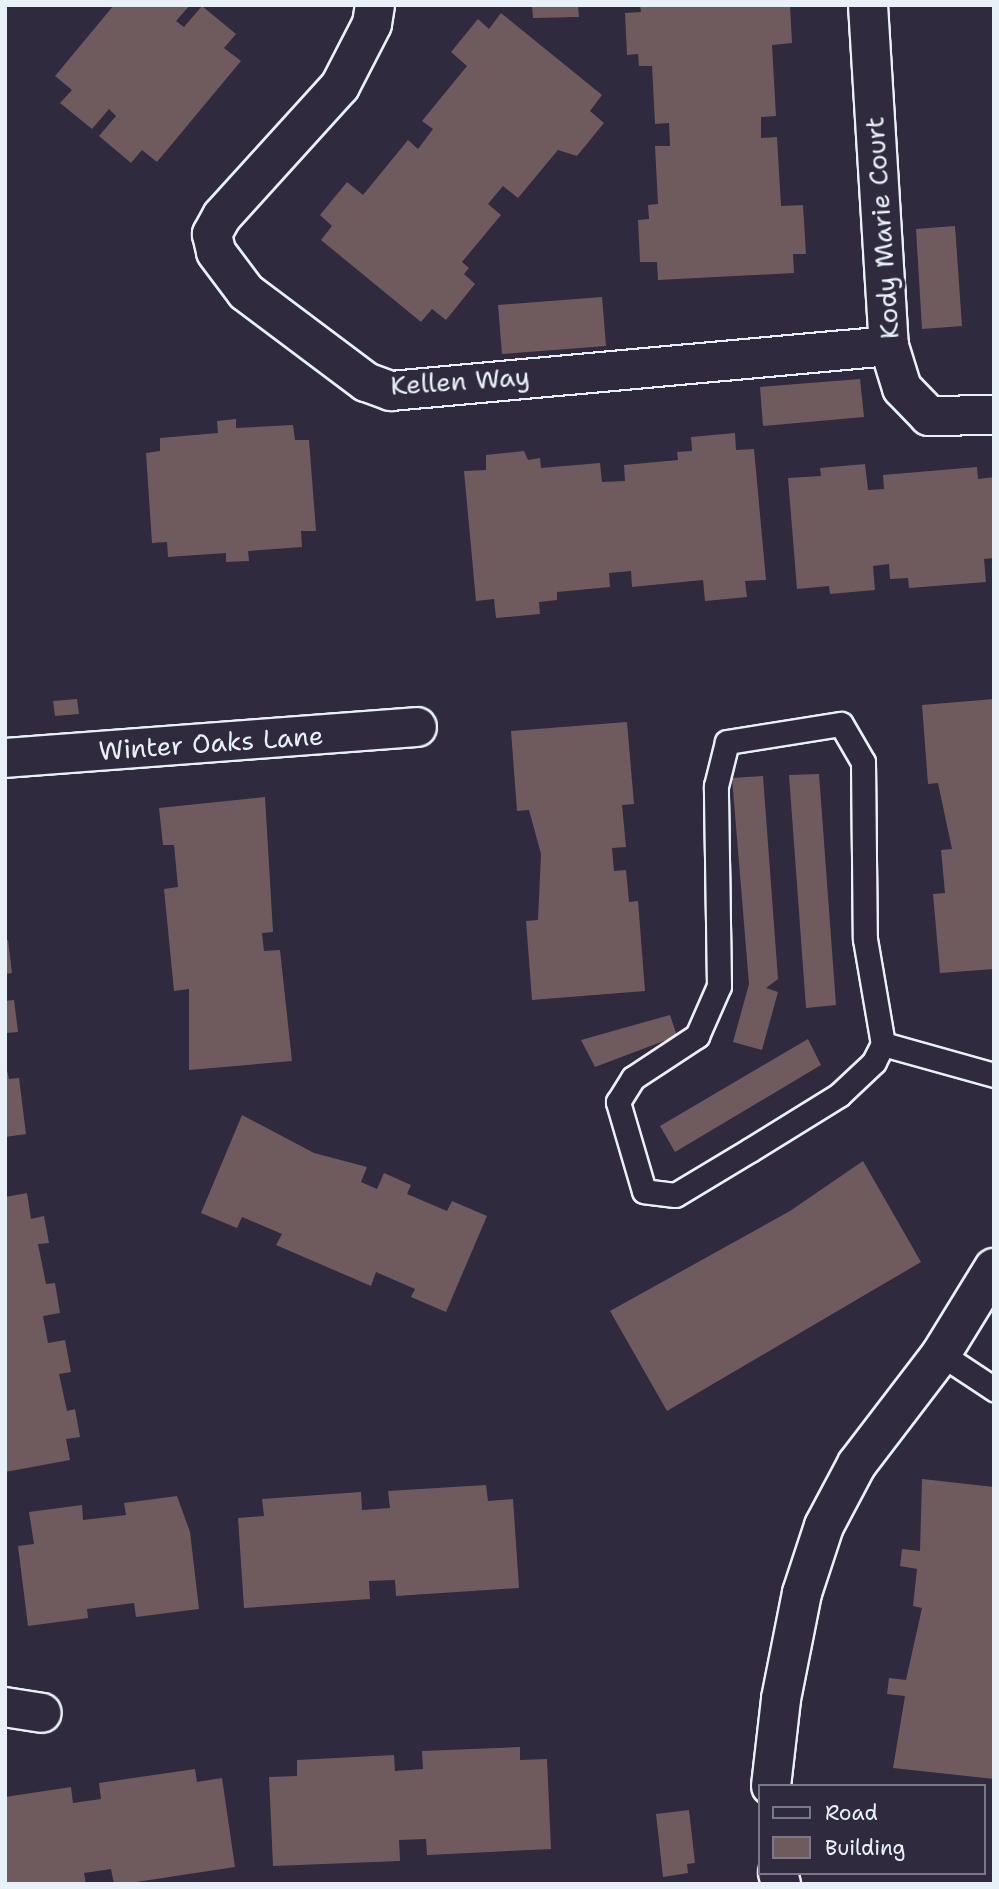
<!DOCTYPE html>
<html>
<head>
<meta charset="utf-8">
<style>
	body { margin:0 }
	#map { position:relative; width:999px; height:1889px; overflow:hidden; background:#2f2a3d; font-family:"Shantell Sans",sans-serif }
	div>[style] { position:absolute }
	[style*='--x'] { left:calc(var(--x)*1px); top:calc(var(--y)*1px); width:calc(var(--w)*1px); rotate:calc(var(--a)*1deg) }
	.building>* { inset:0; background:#6f5b5d }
	.roads { filter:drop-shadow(2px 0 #e8f1f8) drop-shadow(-2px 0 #e8f1f8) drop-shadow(0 2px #e8f1f8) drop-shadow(0 -2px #e8f1f8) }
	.lane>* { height:23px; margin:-11.5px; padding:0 11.5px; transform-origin:11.5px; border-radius:11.5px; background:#2f2a3d }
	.street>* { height:38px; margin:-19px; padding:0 19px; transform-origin:19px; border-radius:19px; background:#2f2a3d }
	span { translate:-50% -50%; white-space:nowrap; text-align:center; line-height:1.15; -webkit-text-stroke:7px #2f2a3d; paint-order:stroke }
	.street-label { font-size:26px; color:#e8f1f8 }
	.frame { position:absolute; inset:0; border:7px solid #e8f1f8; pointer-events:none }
	.legend { position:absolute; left:758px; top:1784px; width:228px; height:91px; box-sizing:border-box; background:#2f2a3d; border:2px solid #797a88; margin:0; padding:9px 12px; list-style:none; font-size:21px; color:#e8f1f8 }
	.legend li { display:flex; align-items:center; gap:14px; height:35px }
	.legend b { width:35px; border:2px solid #797a88 }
</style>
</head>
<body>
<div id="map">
	<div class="building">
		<div style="clip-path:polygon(114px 5px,190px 5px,176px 21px,184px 27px,202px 6px,236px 34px,224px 48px,241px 61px,157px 162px,142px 150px,131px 163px,99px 136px,116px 116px,109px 109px,92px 129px,60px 103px,72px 90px,55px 76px)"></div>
		<div style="clip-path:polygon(532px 5px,578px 5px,579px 17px,533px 18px)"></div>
		<div style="clip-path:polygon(640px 5px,790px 5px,792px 43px,772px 45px,776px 116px,761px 117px,761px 138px,777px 137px,781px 206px,803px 205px,806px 254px,793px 254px,794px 273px,658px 280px,657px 262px,640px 262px,638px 220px,649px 219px,648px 205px,658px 204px,655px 146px,670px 146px,669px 123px,655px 124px,652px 66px,639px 66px,638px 54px,627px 55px,625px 13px,641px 12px)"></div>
		<div style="clip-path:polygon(501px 13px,602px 95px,590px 111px,604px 123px,577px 156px,558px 150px,518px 198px,503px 186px,488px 204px,501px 215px,462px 262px,469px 268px,464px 274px,475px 284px,446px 320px,432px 309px,421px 322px,321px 240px,332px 226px,320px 215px,347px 182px,363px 195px,408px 140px,418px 149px,433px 129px,422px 121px,467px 66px,451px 52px,478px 19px,489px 29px)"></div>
		<div style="clip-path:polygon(955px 226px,962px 326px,922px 329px,916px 229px)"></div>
		<div style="clip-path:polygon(602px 297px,606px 346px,502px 354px,498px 305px)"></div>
		<div style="clip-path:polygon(860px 379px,864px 417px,763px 426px,760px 387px)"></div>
		<div style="clip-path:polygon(236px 419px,236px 428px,293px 425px,295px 440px,309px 440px,316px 531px,301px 531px,302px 547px,248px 551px,249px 561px,226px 562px,226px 553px,168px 557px,167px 542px,152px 543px,146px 453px,160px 451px,160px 438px,218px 433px,217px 421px)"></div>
		<div style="clip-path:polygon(735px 433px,736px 450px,754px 449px,766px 580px,745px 581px,747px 597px,705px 601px,703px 580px,632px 587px,631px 571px,609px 573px,610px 587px,557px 592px,557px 600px,539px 602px,540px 614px,496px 618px,494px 599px,476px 601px,464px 471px,486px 470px,486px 455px,524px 451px,528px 460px,540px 458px,541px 468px,600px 463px,602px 482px,625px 481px,624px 465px,678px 460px,677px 452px,692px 451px,691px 437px)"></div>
		<div style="clip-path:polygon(865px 464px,868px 490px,884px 489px,883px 475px,977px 467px,978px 479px,994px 477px,994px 558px,984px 559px,986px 582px,909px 588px,908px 578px,890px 579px,889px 564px,873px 566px,875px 590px,830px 594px,829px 586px,797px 589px,788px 478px,821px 476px,820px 468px)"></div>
		<div style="clip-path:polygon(77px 699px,79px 714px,55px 716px,53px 701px)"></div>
		<div style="clip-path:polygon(994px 699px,994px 969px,940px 973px,933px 894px,945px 893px,941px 850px,952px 849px,938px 783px,928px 784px,922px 705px)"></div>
		<div style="clip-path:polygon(627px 722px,634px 804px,622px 805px,626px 847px,612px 848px,614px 871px,626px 870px,629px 902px,638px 901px,645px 991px,532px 1000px,526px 921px,538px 920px,541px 854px,529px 810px,517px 811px,511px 731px)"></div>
		<div style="clip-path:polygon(819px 774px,836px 1005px,806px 1008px,789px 775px)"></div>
		<div style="clip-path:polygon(763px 776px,778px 979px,766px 988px,778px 992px,762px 1050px,733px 1042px,749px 984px,732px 778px)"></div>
		<div style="clip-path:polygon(265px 797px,273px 932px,262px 933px,264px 951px,280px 950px,292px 1061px,189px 1070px,189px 989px,174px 991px,164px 889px,178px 887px,174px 845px,163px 845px,159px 808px)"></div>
		<div style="clip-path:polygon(8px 940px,12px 973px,5px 974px,5px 941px)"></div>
		<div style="clip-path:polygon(14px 1000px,18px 1032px,5px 1033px,5px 1001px)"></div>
		<div style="clip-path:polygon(670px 1015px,677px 1036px,595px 1067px,581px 1040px)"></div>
		<div style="clip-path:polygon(808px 1039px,821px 1065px,675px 1152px,660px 1126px)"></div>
		<div style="clip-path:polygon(5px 1062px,9px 1079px,19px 1078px,26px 1134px,5px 1137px)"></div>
		<div style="clip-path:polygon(242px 1115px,314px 1153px,367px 1167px,361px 1182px,377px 1189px,384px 1173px,411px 1185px,407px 1194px,447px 1211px,452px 1201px,487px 1216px,446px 1312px,411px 1297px,415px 1289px,376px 1272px,371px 1286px,276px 1245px,282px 1234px,242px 1217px,237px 1228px,201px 1213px)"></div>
		<div style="clip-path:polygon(863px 1161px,921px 1262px,667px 1411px,610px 1311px,790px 1211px)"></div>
		<div style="clip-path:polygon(27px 1193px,31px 1219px,44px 1216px,49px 1243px,38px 1244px,46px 1284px,55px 1283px,60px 1313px,43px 1316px,48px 1343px,65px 1340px,71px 1372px,59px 1374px,67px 1411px,75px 1409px,80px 1437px,66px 1439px,70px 1460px,5px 1472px,5px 1197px)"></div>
		<div style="clip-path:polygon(922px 1479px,994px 1487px,994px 1779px,893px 1768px,905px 1696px,887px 1694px,889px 1678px,906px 1680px,922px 1608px,913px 1606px,917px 1569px,900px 1566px,902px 1549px,920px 1551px)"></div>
		<div style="clip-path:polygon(486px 1485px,488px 1501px,513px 1499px,519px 1588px,396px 1596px,395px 1580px,369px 1581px,370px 1599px,244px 1608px,238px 1518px,264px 1516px,262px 1499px,361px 1492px,362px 1510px,390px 1508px,388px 1491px)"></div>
		<div style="clip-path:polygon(177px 1496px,190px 1532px,199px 1609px,136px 1617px,134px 1603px,87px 1609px,88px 1618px,28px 1626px,18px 1546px,34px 1544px,29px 1512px,82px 1505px,83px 1520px,126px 1515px,124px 1503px)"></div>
		<div style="clip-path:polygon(520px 1747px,520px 1760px,547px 1759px,551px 1849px,427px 1855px,426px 1839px,399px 1840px,400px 1861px,273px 1866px,269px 1777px,297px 1776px,297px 1760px,394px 1755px,395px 1771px,423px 1769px,422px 1751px)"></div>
		<div style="clip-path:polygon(195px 1769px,197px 1782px,222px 1778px,235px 1867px,123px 1884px,114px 1884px,111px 1869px,84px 1873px,86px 1884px,5px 1884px,5px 1797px,71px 1787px,73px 1803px,101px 1799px,99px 1783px)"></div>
		<div style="clip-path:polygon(689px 1810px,695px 1863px,687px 1864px,688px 1873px,663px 1877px,656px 1814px)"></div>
	</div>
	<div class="roads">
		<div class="lane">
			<div style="--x:841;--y:724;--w:44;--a:59.9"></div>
			<div style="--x:863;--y:762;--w:177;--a:89.4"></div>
			<div style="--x:865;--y:939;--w:107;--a:80.3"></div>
			<div style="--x:883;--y:1044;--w:20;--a:117"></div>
			<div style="--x:874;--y:1062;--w:48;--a:136.7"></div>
			<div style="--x:839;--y:1095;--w:105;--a:148.3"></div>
			<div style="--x:750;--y:1150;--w:87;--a:149"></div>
			<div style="--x:675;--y:1195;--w:31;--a:-173"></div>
			<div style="--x:644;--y:1191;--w:93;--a:-106.3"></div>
			<div style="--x:618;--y:1102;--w:28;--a:-58"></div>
			<div style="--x:633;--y:1078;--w:77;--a:-33.3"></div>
			<div style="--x:697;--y:1036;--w:55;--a:-66.3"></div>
			<div style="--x:719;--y:986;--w:200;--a:-90.9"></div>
			<div style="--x:716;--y:786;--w:45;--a:-76"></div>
			<div style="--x:727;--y:742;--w:115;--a:-9"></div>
			<div style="--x:883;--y:1044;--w:115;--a:15.6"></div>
			<div style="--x:941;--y:1354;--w:64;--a:33.4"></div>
		</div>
		<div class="street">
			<div style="--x:375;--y:5;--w:19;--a:99"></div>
			<div style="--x:372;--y:24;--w:70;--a:117.3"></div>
			<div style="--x:340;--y:86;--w:176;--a:132.2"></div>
			<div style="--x:222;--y:216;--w:21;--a:119"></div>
			<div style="--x:212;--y:234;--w:18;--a:77"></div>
			<div style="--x:216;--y:252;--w:50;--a:53.1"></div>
			<div style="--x:246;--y:292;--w:150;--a:36.9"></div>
			<div style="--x:366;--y:382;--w:27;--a:20"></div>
			<div style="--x:391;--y:391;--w:500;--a:-5.16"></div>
			<div style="--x:868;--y:5;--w:342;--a:86.5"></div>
			<div style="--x:889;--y:346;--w:44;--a:72.8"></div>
			<div style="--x:902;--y:388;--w:39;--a:46"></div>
			<div style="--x:929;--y:416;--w:65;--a:-0.9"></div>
			<div style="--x:5;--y:758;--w:413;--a:-4.3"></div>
			<div style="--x:5;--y:1707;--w:37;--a:9"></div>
			<div style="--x:771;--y:1786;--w:88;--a:-83.4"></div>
			<div style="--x:781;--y:1699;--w:108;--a:-78.8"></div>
			<div style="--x:802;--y:1593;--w:71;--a:-71.8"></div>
			<div style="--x:824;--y:1526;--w:70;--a:-62"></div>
			<div style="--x:857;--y:1464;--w:138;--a:-52.6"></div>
			<div style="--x:941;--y:1354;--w:101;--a:-58.4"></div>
			<div style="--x:778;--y:1873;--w:11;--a:75"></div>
		</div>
	</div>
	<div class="street-label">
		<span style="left:882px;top:228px;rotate:-94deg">Kody Marie Court</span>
		<span style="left:460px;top:381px;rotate:-4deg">Kellen Way</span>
		<span style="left:211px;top:743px;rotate:-4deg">Winter Oaks Lane</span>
	</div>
	<div class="frame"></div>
	<ul class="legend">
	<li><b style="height:9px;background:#2f2a3d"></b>Road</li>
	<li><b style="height:19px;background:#6f5b5d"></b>Building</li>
	</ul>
</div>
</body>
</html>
